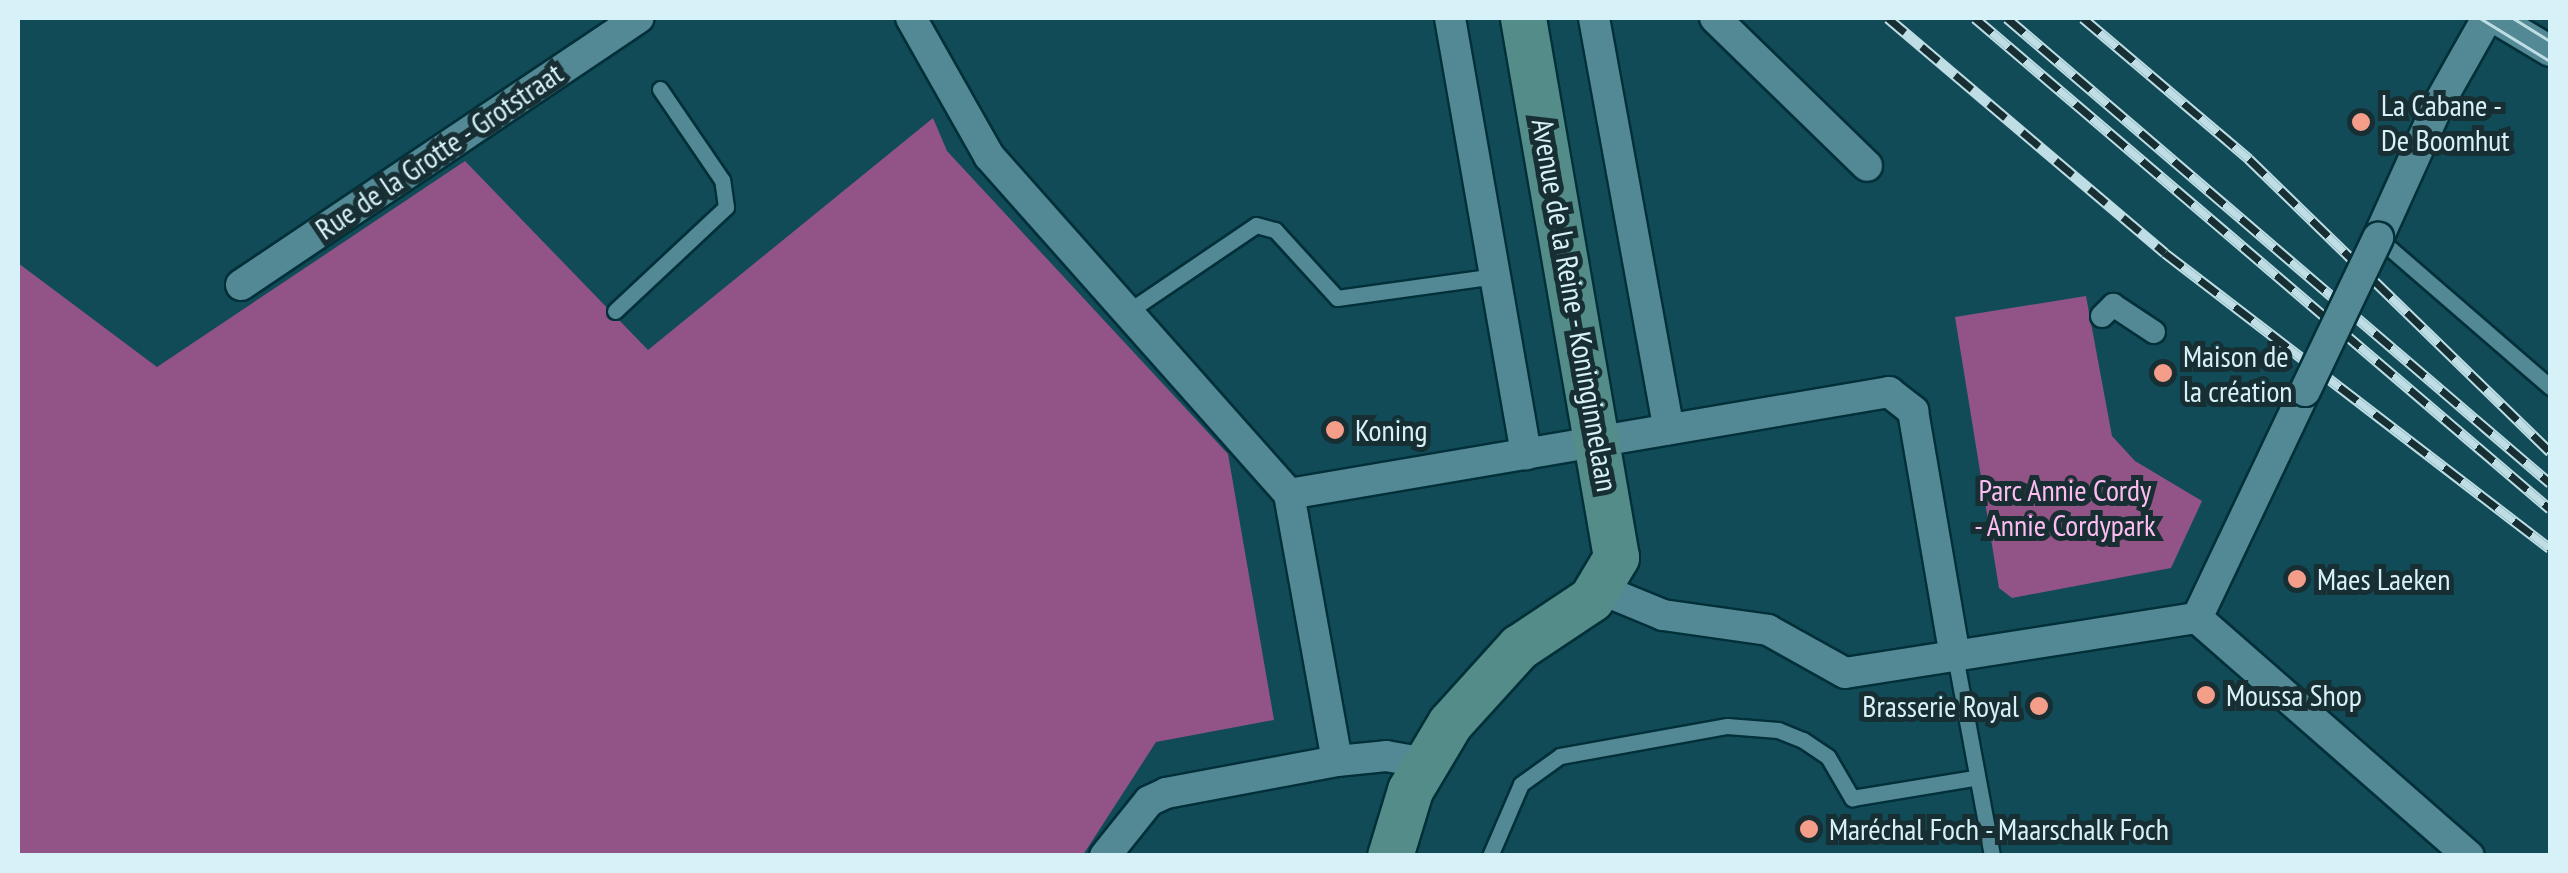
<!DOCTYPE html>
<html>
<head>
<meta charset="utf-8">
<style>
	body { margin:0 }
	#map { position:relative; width:2568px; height:873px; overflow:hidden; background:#114b57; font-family:"PT Sans Narrow",sans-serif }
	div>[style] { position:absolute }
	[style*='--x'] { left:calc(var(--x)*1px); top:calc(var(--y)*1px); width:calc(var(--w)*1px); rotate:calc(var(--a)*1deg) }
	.green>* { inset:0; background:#925387 }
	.roads { filter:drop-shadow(2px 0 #023038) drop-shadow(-2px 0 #023038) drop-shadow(0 2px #023038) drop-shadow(0 -2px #023038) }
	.service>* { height:15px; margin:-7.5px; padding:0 7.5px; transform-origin:7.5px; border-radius:7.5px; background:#538995 }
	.pedestrian>* { height:22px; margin:-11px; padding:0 11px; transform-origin:11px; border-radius:11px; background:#538995 }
	.minor>* { height:30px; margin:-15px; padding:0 15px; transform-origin:15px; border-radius:15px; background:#538995 }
	.secondary>* { height:45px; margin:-22.5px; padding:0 22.5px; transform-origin:22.5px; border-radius:22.5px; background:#538c88 }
	.tram>* { height:2.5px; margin:-1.25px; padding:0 1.25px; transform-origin:1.25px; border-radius:1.25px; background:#bedde4 }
	.rail>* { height:11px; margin-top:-5.5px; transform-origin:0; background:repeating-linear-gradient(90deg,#172e33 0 22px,#bedde4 0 44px); box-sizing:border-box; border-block:2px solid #bedde4 }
	.bridges { filter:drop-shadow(2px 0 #023038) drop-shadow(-2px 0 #023038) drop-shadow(0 2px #023038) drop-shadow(0 -2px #023038) }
	.minor-bridge>* { height:30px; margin:-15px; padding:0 15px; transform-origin:15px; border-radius:15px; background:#538995 }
	.dots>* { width:28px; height:28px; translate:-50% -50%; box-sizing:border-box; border:5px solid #172e33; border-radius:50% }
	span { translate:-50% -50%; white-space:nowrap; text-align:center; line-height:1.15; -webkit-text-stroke:10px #172e33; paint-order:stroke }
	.poi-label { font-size:30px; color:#d6f1f8 }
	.left { translate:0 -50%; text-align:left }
	.right { translate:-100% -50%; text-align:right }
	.street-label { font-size:30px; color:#d6f1f8 }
	.park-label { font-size:30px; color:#febdf1 }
	.frame { position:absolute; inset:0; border:20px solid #d6f1f8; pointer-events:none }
</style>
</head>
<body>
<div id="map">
	<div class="green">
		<div style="clip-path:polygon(933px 118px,947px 151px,1228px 454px,1274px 720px,1156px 742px,1083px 855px,18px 855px,18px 263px,157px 367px,465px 161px,648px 350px)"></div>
		<div style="clip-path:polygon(2086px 296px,2112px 436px,2135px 461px,2202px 501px,2171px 568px,2012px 598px,1999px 588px,1955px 317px)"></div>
	</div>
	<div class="roads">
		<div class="service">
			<div style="--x:2378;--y:238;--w:228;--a:40.9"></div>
			<div style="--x:615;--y:311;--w:152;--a:-43.1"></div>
			<div style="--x:726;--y:207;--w:27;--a:-98"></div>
			<div style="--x:722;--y:180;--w:110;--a:-124.3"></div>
			<div style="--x:1129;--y:311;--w:153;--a:-34.1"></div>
			<div style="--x:1256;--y:225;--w:20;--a:15"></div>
			<div style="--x:1275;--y:230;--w:92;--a:47.6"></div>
			<div style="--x:1337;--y:298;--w:160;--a:-7.9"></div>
			<div style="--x:1955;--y:656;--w:203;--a:79.5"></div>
			<div style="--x:1490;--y:856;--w:78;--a:-66.7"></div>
			<div style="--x:1521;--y:784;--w:48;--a:-35.7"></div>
			<div style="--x:1560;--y:756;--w:170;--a:-10.2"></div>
			<div style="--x:1727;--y:726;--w:51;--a:4.5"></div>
			<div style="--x:1778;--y:730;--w:27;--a:22"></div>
			<div style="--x:1803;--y:740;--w:30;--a:34"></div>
			<div style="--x:1828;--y:757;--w:48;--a:59.7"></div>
			<div style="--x:1852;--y:798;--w:124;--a:-9.3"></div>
		</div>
		<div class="pedestrian">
			<div style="--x:2102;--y:316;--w:16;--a:-45"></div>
			<div style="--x:2113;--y:305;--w:49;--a:33.4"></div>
		</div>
		<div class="minor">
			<div style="--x:911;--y:18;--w:159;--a:60.5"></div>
			<div style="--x:989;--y:156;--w:452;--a:48.4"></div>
			<div style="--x:1289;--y:494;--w:271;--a:79.8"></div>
			<div style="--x:1450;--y:18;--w:443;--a:80.1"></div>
			<div style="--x:1594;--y:18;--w:418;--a:79.7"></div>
			<div style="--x:1715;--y:18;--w:212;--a:44.2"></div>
			<div style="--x:2495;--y:18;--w:64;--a:31"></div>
			<div style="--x:2378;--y:238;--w:146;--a:-65.7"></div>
			<div style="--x:2438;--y:105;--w:100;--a:-60.6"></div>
			<div style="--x:241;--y:285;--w:479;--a:-33.9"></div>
			<div style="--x:1289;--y:494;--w:609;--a:-9.65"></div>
			<div style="--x:1889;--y:392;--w:31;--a:38"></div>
			<div style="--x:1913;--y:411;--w:249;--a:80.3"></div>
			<div style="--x:1600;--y:589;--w:68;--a:22.4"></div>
			<div style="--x:1663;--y:615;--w:106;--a:8.1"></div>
			<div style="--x:1768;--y:630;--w:88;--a:29.2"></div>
			<div style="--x:1845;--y:673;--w:356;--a:-8.9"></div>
			<div style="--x:2197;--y:618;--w:361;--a:41.2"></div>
			<div style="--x:2197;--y:618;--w:251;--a:-64.6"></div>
			<div style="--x:1105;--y:856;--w:70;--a:-51.3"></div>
			<div style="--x:1149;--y:801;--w:19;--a:-25"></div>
			<div style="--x:1166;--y:793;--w:174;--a:-10.6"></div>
			<div style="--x:1337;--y:761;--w:49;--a:-5.8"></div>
			<div style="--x:1386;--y:756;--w:39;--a:10"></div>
		</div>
		<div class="secondary">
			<div style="--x:1390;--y:856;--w:69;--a:-73.1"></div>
			<div style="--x:1410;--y:790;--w:78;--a:-59.2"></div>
			<div style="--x:1450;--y:723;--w:103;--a:-47.8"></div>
			<div style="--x:1519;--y:647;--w:87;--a:-33.7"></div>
			<div style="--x:1591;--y:599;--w:49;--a:-59.2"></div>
			<div style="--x:1616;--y:557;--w:547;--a:-99.79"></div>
		</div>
	</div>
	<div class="tram">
		<div style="--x:2480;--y:18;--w:82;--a:31.6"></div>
		<div style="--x:2513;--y:18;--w:44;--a:31.9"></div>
	</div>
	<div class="rail">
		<div style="--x:1888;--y:18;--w:363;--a:40.3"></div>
		<div style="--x:2165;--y:253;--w:485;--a:37.5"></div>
		<div style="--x:1975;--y:18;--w:756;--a:40.49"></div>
		<div style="--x:2007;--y:18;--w:715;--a:40.58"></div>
		<div style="--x:2083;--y:18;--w:218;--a:40.3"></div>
		<div style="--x:2249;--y:159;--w:420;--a:44.2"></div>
	</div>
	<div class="bridges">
		<div class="minor-bridge">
			<div style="--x:2305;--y:391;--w:170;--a:-64.5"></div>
		</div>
	</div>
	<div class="dots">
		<div style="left:2361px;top:122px;background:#f49e8a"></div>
		<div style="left:2163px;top:373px;background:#f49e8a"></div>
		<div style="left:1335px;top:430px;background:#f49e8a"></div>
		<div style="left:2297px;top:579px;background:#f49e8a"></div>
		<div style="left:2206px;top:695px;background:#f49e8a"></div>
		<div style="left:2039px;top:706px;background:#f49e8a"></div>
		<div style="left:1809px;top:829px;background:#f49e8a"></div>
	</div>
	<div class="poi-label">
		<span class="left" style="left:2381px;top:122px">La Cabane -<br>De Boomhut</span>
		<span class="left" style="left:2183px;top:373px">Maison de<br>la création</span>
		<span class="left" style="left:1355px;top:430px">Koning</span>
		<span class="left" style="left:2317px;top:579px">Maes Laeken</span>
		<span class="left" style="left:2226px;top:695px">Moussa Shop</span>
		<span class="right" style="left:2019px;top:706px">Brasserie Royal</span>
		<span class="left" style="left:1829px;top:829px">Maréchal Foch - Maarschalk Foch</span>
	</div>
	<div class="street-label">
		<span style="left:439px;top:151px;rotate:-34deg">Rue de la Grotte - Grotstraat</span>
		<span style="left:1575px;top:305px;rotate:80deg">Avenue de la Reine - Koninginnelaan</span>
	</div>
	<div class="park-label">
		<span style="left:2065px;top:507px">Parc Annie Cordy<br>- Annie Cordypark</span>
	</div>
	<div class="frame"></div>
</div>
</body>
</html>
